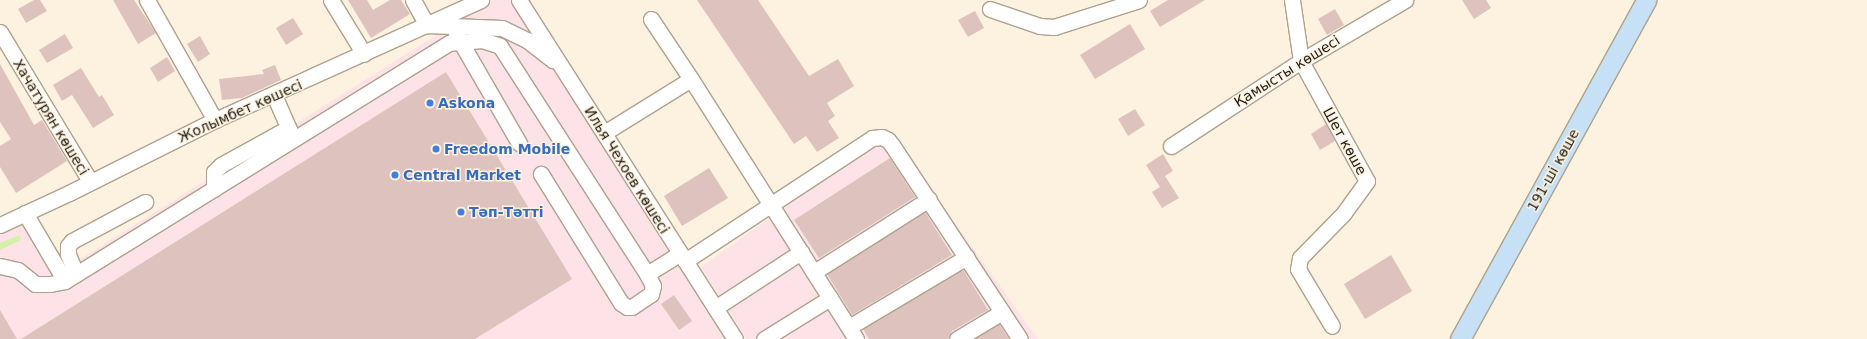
<!DOCTYPE html>
<html>
<head>
<meta charset="utf-8">
<style>
	body { margin:0 }
	#map { position:relative; width:1867px; height:339px; overflow:hidden; background:#fdf2e0; font-family:"DejaVu Sans",sans-serif }
	div>[style] { position:absolute }
	[style*='--x'] { left:calc(var(--x)*1px); top:calc(var(--y)*1px); width:calc(var(--w)*1px); rotate:calc(var(--a)*1deg) }
	.commercial>* { inset:0; background:#fde2e7 }
	.green>* { inset:0; background:#d4f1a8 }
	.building>* { inset:0; background:#dec2bd }
	.roads { filter:drop-shadow(1px 0 #aea28d) drop-shadow(-1px 0 #aea28d) drop-shadow(0 1px #aea28d) drop-shadow(0 -1px #aea28d) }
	.minor>* { height:15px; margin:-7.5px; padding:0 7.5px; transform-origin:7.5px; border-radius:7.5px; background:#fff }
	.major>* { height:19px; margin:-9.5px; padding:0 9.5px; transform-origin:9.5px; border-radius:9.5px; background:#c6e1f5 }
	.dots>* { width:11px; height:11px; translate:-50% -50%; box-sizing:border-box; border:2px solid #fdf2e0; border-radius:50% }
	span { translate:-50% -50%; white-space:nowrap; text-align:center; line-height:1.15; -webkit-text-stroke:3px #fdf2e0; paint-order:stroke }
	.street-label { font-size:14px; color:#252018 }
	.shop-label { font-size:14px; color:#366cbe; font-weight:700 }
	.left { translate:0 -50%; text-align:left }
</style>
</head>
<body>
<div id="map">
	<div class="commercial">
		<div style="clip-path:polygon(492px 0,529px 0,739px 339px,0 339px,0 230px,21px 216px,58px 273px)"></div>
		<div style="clip-path:polygon(890px 133px,1038px 339px,746px 339px,701px 267px)"></div>
	</div>
	<div class="green">
		<div style="clip-path:polygon(19px 235px,21px 240px,0 250px,0 243px)"></div>
	</div>
	<div class="building">
		<div style="clip-path:polygon(34px 0,40px 0,47px 11px,26px 23px,18px 9px)"></div>
		<div style="clip-path:polygon(113px 0,134px 0,156px 33px,138px 44px)"></div>
		<div style="clip-path:polygon(348px 0,367px 0,373px 10px,390px 0,401px 0,410px 14px,371px 38px)"></div>
		<div style="clip-path:polygon(697px 0,758px 0,809px 76px,838px 59px,854px 86px,827px 103px,835px 116px,828px 121px,839px 138px,817px 152px,806px 136px,794px 144px)"></div>
		<div style="clip-path:polygon(1168px 0,1205px 0,1160px 27px,1150px 11px)"></div>
		<div style="clip-path:polygon(1462px 0,1486px 0,1491px 8px,1474px 19px)"></div>
		<div style="clip-path:polygon(1335px 9px,1344px 25px,1327px 35px,1318px 19px)"></div>
		<div style="clip-path:polygon(975px 11px,984px 28px,968px 37px,958px 20px)"></div>
		<div style="clip-path:polygon(293px 18px,303px 34px,286px 45px,276px 28px)"></div>
		<div style="clip-path:polygon(1130px 24px,1145px 49px,1095px 79px,1080px 55px)"></div>
		<div style="clip-path:polygon(65px 34px,73px 48px,47px 63px,39px 50px)"></div>
		<div style="clip-path:polygon(200px 36px,210px 54px,198px 62px,187px 44px)"></div>
		<div style="clip-path:polygon(167px 57px,175px 71px,158px 82px,150px 68px)"></div>
		<div style="clip-path:polygon(0 64px,34px 125px,42px 120px,67px 161px,16px 193px,0 167px,0 146px,11px 139px,0 122px)"></div>
		<div style="clip-path:polygon(275px 65px,281px 80px,242px 98px,222px 100px,219px 79px,264px 74px,262px 70px)"></div>
		<div style="clip-path:polygon(81px 68px,99px 97px,102px 95px,114px 115px,93px 128px,72px 95px,62px 101px,53px 85px)"></div>
		<div style="clip-path:polygon(446px 72px,572px 279px,475px 339px,21px 339px)"></div>
		<div style="clip-path:polygon(1135px 109px,1145px 125px,1128px 136px,1118px 119px)"></div>
		<div style="clip-path:polygon(1326px 124px,1335px 141px,1320px 150px,1311px 134px)"></div>
		<div style="clip-path:polygon(1163px 154px,1173px 171px,1165px 176px,1179px 198px,1162px 208px,1152px 192px,1160px 187px,1146px 165px)"></div>
		<div style="clip-path:polygon(890px 158px,915px 197px,819px 258px,794px 220px)"></div>
		<div style="clip-path:polygon(709px 168px,728px 198px,682px 226px,664px 196px)"></div>
		<div style="clip-path:polygon(925px 212px,952px 255px,852px 315px,827px 274px)"></div>
		<div style="clip-path:polygon(1391px 255px,1412px 291px,1365px 319px,1344px 284px)"></div>
		<div style="clip-path:polygon(961px 271px,964px 271px,988px 310px,952px 331px,948px 339px,869px 339px,863px 329px)"></div>
		<div style="clip-path:polygon(674px 295px,692px 321px,679px 330px,661px 304px)"></div>
		<div style="clip-path:polygon(0 310px,17px 339px,0 339px)"></div>
		<div style="clip-path:polygon(999px 324px,1009px 339px,974px 339px)"></div>
	</div>
	<div class="roads">
		<div class="minor">
			<div style="--x:147;--y:0;--w:138;--a:60.5"></div>
			<div style="--x:331;--y:0;--w:63;--a:58.6"></div>
			<div style="--x:413;--y:0;--w:29;--a:61"></div>
			<div style="--x:427;--y:25;--w:75;--a:2.3"></div>
			<div style="--x:502;--y:28;--w:28;--a:26"></div>
			<div style="--x:527;--y:40;--w:33;--a:38"></div>
			<div style="--x:519;--y:0;--w:402;--a:57.5"></div>
			<div style="--x:1292;--y:0;--w:62;--a:81.6"></div>
			<div style="--x:1301;--y:61;--w:137;--a:61.2"></div>
			<div style="--x:1367;--y:181;--w:39;--a:126"></div>
			<div style="--x:1344;--y:213;--w:63;--a:134.4"></div>
			<div style="--x:1300;--y:258;--w:11;--a:100"></div>
			<div style="--x:1298;--y:269;--w:66;--a:59.2"></div>
			<div style="--x:990;--y:9;--w:53;--a:18.8"></div>
			<div style="--x:1040;--y:26;--w:14;--a:4"></div>
			<div style="--x:1054;--y:27;--w:89;--a:-17.6"></div>
			<div style="--x:651;--y:19;--w:72;--a:56.3"></div>
			<div style="--x:691;--y:79;--w:308;--a:57.6"></div>
			<div style="--x:0;--y:32;--w:174;--a:58.9"></div>
			<div style="--x:456;--y:34;--w:126;--a:60"></div>
			<div style="--x:274;--y:95;--w:45;--a:66.3"></div>
			<div style="--x:604;--y:133;--w:102;--a:-31.8"></div>
			<div style="--x:1171;--y:146;--w:155;--a:-33.2"></div>
			<div style="--x:1301;--y:61;--w:121;--a:-30.4"></div>
			<div style="--x:214;--y:189;--w:17;--a:-90"></div>
			<div style="--x:214;--y:172;--w:10;--a:-45"></div>
			<div style="--x:221;--y:165;--w:77;--a:-28.9"></div>
			<div style="--x:25;--y:213;--w:79;--a:59.5"></div>
			<div style="--x:0;--y:225;--w:76;--a:-24.9"></div>
			<div style="--x:69;--y:193;--w:163;--a:-26.6"></div>
			<div style="--x:215;--y:120;--w:292;--a:-24.3"></div>
			<div style="--x:685;--y:261;--w:224;--a:-33.3"></div>
			<div style="--x:872;--y:138;--w:10;--a:-6"></div>
			<div style="--x:882;--y:137;--w:7;--a:27"></div>
			<div style="--x:888;--y:140;--w:6;--a:51"></div>
			<div style="--x:892;--y:145;--w:232;--a:56.6"></div>
			<div style="--x:0;--y:266;--w:18;--a:13"></div>
			<div style="--x:18;--y:270;--w:22;--a:39"></div>
			<div style="--x:35;--y:284;--w:15;--a:0"></div>
			<div style="--x:50;--y:284;--w:15;--a:-11"></div>
			<div style="--x:65;--y:281;--w:452;--a:-31.8"></div>
			<div style="--x:449;--y:43;--w:33;--a:-5"></div>
			<div style="--x:482;--y:40;--w:19;--a:18"></div>
			<div style="--x:500;--y:46;--w:271;--a:57.2"></div>
			<div style="--x:647;--y:274;--w:13;--a:63"></div>
			<div style="--x:653;--y:286;--w:8;--a:104"></div>
			<div style="--x:651;--y:294;--w:23;--a:146"></div>
			<div style="--x:632;--y:307;--w:5;--a:180"></div>
			<div style="--x:627;--y:307;--w:7;--a:-146"></div>
			<div style="--x:621;--y:303;--w:152;--a:-121.8"></div>
			<div style="--x:814;--y:272;--w:136;--a:-32.4"></div>
			<div style="--x:76;--y:274;--w:22;--a:-112"></div>
			<div style="--x:68;--y:254;--w:8;--a:-90"></div>
			<div style="--x:68;--y:246;--w:6;--a:-51"></div>
			<div style="--x:72;--y:241;--w:83;--a:-28.1"></div>
			<div style="--x:647;--y:274;--w:39;--a:-32"></div>
			<div style="--x:715;--y:308;--w:103;--a:-33.1"></div>
			<div style="--x:849;--y:327;--w:137;--a:-30.7"></div>
			<div style="--x:764;--y:339;--w:78;--a:-31.8"></div>
			<div style="--x:957;--y:339;--w:52;--a:-31"></div>
		</div>
		<div class="major">
			<div style="--x:1460;--y:339;--w:387;--a:-61.2"></div>
		</div>
	</div>
	<div class="dots">
		<div style="left:430px;top:103px;background:#3f7fe0"></div>
		<div style="left:436px;top:149px;background:#3f7fe0"></div>
		<div style="left:395px;top:175px;background:#3f7fe0"></div>
		<div style="left:461px;top:212px;background:#3f7fe0"></div>
	</div>
	<div class="street-label">
		<span style="left:1287px;top:71px;rotate:-32deg">Қамысты көшесі</span>
		<span style="left:240px;top:111px;rotate:-24deg">Жолымбет көшесі</span>
		<span style="left:51px;top:117px;rotate:59deg">Хачатурян көшесі</span>
		<span style="left:1345px;top:141px;rotate:61deg">Шет көше</span>
		<span style="left:627px;top:170px;rotate:58deg">Илья Чехоев көшесі</span>
		<span style="left:1553px;top:170px;rotate:-61deg">191-ші көше</span>
	</div>
	<div class="shop-label">
		<span class="left" style="left:438px;top:103px">Askona</span>
		<span class="left" style="left:444px;top:149px">Freedom Mobile</span>
		<span class="left" style="left:403px;top:175px">Central Market</span>
		<span class="left" style="left:469px;top:212px">Тәп-Тәтті</span>
	</div>
</div>
</body>
</html>
